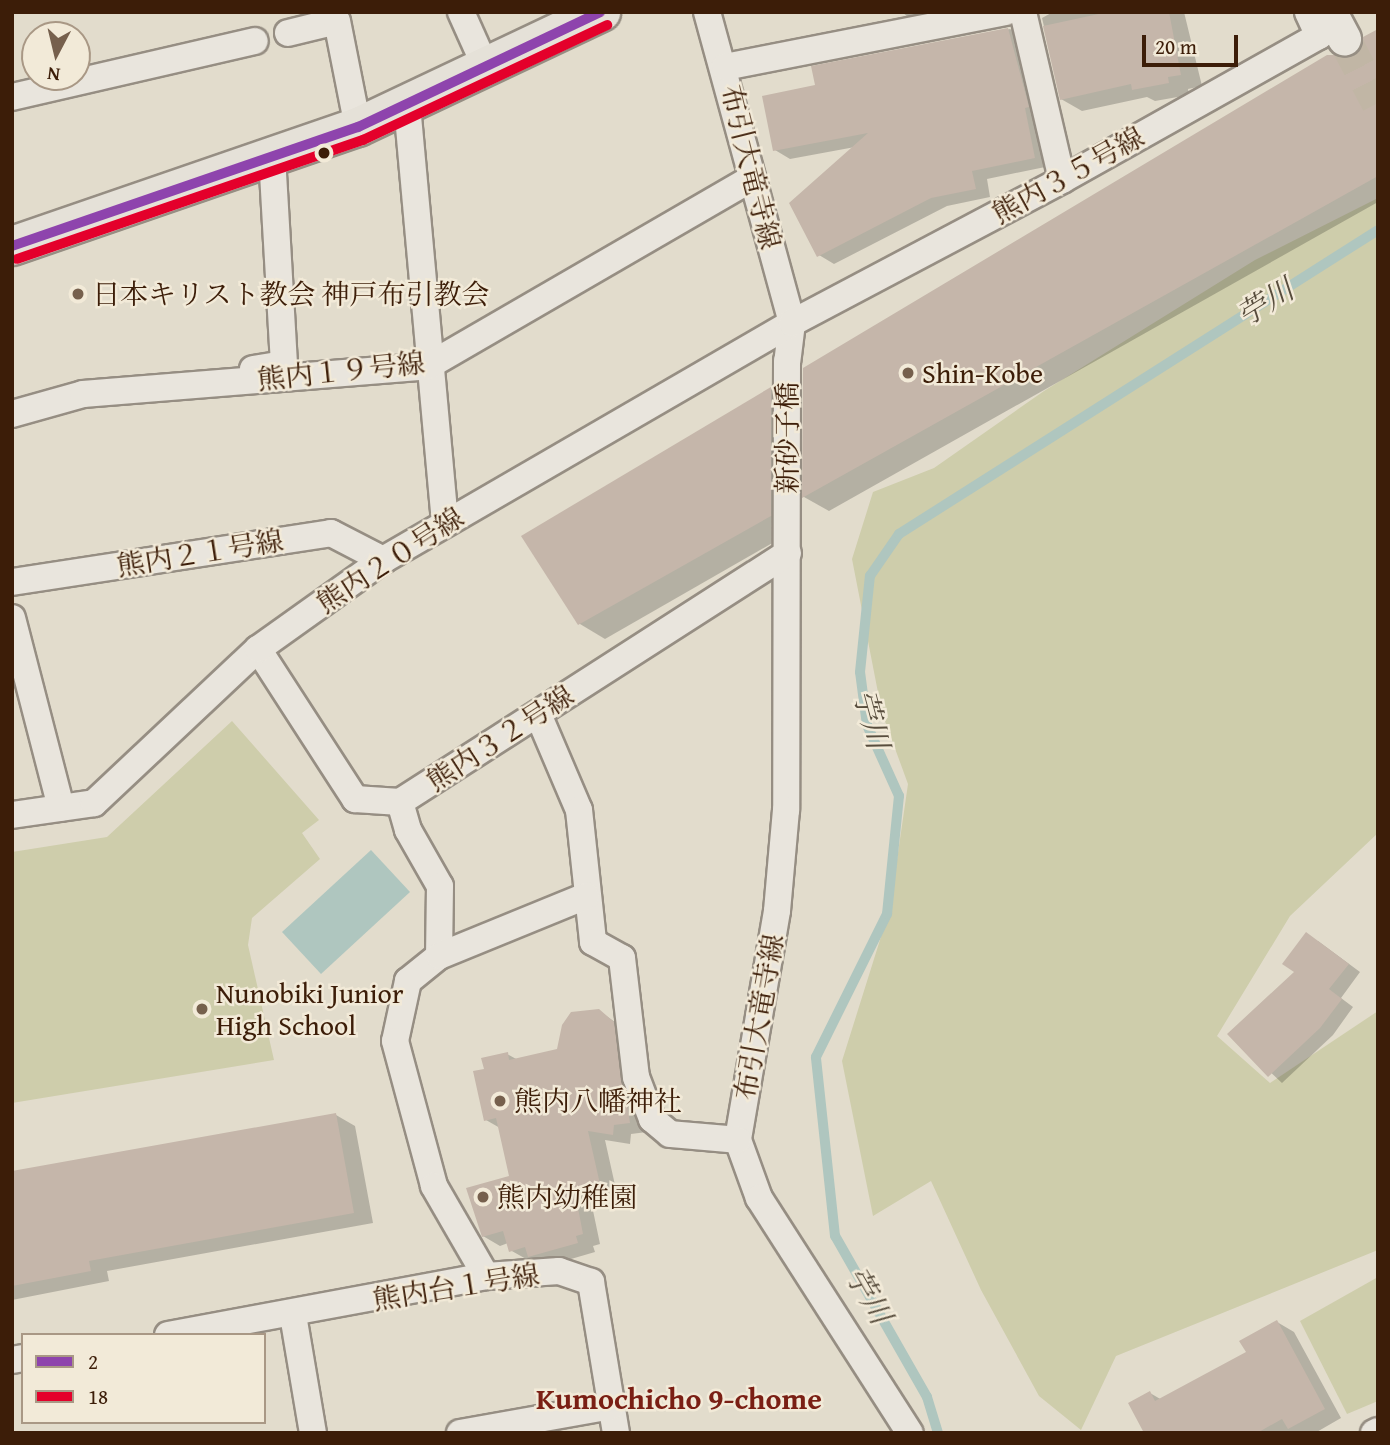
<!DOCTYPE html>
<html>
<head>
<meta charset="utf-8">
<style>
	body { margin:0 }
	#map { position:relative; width:1390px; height:1445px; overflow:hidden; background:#e2dccc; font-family:"Gentium Book Plus","Noto Serif JP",serif }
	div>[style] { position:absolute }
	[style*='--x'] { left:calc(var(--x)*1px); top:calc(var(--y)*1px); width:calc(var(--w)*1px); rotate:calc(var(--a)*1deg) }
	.green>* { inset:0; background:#cecdab }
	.water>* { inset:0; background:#afc6bf }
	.shadow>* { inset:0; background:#0003 }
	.stream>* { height:10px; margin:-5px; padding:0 5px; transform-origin:5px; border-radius:5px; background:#afc6bf }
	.building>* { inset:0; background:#c5b6aa }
	.tertiary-tunnel>* { height:33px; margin-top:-16.5px; transform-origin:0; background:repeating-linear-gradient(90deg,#c1b6a5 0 33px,transparent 0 50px) }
	.roads { filter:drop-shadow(2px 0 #968e83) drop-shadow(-2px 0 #968e83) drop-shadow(0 2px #968e83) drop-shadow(0 -2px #968e83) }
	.minor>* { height:26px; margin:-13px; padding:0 13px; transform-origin:13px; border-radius:13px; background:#e9e5dd }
	.tertiary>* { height:33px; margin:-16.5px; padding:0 16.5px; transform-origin:16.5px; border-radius:16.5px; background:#e9e5dd }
	.primary>* { height:38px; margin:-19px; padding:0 19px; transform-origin:19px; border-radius:19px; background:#e5e1d8 }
	.bus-1>* { height:10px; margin:-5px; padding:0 5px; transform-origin:5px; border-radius:5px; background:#8e44ad }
	.bus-2>* { height:10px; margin:-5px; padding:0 5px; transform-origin:5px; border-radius:5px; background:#e4002b }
	.dots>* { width:19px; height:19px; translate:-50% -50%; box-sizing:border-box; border:4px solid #f2ead8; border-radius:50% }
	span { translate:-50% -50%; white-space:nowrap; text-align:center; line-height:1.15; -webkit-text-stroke:5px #f2ead8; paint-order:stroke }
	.street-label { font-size:28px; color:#3c1d08 }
	.poi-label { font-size:28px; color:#3c1d08 }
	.left { translate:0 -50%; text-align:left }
	.water-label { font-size:30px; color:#584d3d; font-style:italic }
	.neighbourhood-label { font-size:30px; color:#7a1f14; font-weight:700 }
	.frame { position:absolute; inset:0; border:14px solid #3c1d08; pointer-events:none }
	.legend { position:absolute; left:21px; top:1333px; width:245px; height:91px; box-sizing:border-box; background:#f2ead8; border:2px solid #a99885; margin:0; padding:9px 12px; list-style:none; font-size:21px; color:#3c1d08 }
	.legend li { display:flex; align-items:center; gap:14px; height:35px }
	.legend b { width:35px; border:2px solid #a99885 }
	.north { position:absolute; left:21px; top:21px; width:70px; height:70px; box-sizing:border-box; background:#f2ead8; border:2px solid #a99885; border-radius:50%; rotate:187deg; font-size:19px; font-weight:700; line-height:28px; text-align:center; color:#3c1d08 }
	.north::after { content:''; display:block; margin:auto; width:24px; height:32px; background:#76604d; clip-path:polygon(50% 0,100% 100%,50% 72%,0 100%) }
	.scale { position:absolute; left:1142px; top:35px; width:96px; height:32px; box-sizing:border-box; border:4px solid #3c1d08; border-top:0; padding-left:9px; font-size:21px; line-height:24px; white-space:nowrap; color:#3c1d08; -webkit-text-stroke:5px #f2ead8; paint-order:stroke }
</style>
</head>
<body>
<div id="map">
	<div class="green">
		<div style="clip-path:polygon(1378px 198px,1378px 833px,1290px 916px,1217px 1036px,1270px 1083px,1378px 1011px,1378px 1250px,1116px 1356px,1081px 1430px,1039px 1396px,981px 1290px,931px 1181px,873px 1216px,842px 1061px,890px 908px,908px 784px,882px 713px,852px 559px,873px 492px,934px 468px,1044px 391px,1255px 260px)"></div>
		<div style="clip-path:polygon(232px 721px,319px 820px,302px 833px,320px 859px,252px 918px,248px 945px,274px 1060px,12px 1103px,12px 852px,107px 837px)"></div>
		<div style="clip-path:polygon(1378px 1277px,1378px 1401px,1347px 1414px,1300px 1321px)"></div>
	</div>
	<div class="water">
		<div style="clip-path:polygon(371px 850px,410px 892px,321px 974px,282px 932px)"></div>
	</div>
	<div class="shadow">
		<div style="clip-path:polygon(902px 12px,968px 12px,915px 23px)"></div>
		<div style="clip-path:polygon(1053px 12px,1184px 12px,1202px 86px,1188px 89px,1189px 95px,1155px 101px,1147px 97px,1082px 111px,1061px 99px,1042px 18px)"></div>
		<div style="clip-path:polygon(1010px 29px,1026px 38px,1050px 166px,987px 179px,990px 197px,947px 206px,834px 264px,819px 255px,855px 147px,790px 159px,775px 150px,817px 86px,814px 67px)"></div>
		<div style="clip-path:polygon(1378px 31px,1378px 202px,829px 511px,804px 497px,804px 369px,1354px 57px)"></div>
		<div style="clip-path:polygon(771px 389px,796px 403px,795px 530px,605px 639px,580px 624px,524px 537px)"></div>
		<div style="clip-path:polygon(1318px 941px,1360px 972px,1341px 998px,1353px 1007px,1333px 1035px,1282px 1083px,1230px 1034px,1297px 972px)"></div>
		<div style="clip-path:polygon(599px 1011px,631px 1033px,647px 1132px,631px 1134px,630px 1144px,605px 1140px,617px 1194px,591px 1201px,600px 1244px,593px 1246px,595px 1252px,547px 1266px,535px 1258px,528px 1260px,510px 1250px,508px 1243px,500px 1246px,483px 1236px,511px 1177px,500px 1128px,486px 1120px,486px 1070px,507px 1054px,518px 1060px,559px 1051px)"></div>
		<div style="clip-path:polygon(336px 1115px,355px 1126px,373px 1223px,107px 1271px,109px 1281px,12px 1300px,12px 1173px)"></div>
		<div style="clip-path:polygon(1277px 1322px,1294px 1332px,1341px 1418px,1315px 1433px,1146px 1433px,1150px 1393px,1162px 1400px,1248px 1353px)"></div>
	</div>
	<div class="stream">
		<div style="--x:938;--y:1433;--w:38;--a:-107"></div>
		<div style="--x:927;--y:1397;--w:185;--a:-119.7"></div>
		<div style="--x:835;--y:1236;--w:180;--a:-96.1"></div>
		<div style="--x:816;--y:1057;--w:160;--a:-63.6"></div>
		<div style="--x:887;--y:914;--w:119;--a:-84.2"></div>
		<div style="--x:899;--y:796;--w:78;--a:-114.3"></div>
		<div style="--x:867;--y:725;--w:53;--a:-97.5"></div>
		<div style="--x:860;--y:672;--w:97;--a:-84.1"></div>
		<div style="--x:870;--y:576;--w:51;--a:-55.4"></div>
		<div style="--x:899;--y:534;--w:567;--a:-32.4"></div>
	</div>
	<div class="building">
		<div style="clip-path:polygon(1108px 12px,1169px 12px,1181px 75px,1168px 77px,1169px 83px,1132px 90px,1131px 84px,1060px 100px,1043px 26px)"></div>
		<div style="clip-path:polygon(1008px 28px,1029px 107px,1025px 108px,1035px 158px,972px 171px,976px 189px,931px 198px,817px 257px,789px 203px,868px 133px,773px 151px,762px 96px,815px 85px,811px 66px)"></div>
		<div style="clip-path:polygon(1378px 29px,1378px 176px,802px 498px,803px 368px,1327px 55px,1354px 55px,1363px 37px)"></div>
		<div style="clip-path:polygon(771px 387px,771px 516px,578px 625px,521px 536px)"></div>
		<div style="clip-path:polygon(1306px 932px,1349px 964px,1329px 989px,1342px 999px,1320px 1028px,1268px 1077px,1227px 1034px,1294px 972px,1282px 964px)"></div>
		<div style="clip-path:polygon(599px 1009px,614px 1022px,630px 1123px,614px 1125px,613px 1135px,588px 1131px,600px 1184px,575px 1192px,583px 1234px,576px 1236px,578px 1243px,528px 1257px,525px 1247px,509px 1252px,503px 1231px,482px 1237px,466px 1188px,509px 1176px,496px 1118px,484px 1121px,473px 1071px,484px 1069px,481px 1058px,508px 1052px,509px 1060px,557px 1049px,562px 1025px,571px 1012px)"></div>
		<div style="clip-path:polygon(336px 1113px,354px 1213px,89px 1261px,91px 1271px,12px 1286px,12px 1171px)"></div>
		<div style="clip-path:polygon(1277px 1320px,1325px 1409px,1288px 1429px,1282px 1419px,1257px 1433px,1144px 1433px,1128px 1403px,1150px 1391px,1155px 1401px,1246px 1352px,1239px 1341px)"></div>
	</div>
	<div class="tertiary-tunnel">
		<div style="--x:1344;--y:38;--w:73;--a:62.4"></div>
	</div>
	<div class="roads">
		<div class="minor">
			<div style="--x:461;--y:12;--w:61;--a:65.9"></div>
			<div style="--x:707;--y:12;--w:322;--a:74.7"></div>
			<div style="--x:792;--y:323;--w:38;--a:97"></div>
			<div style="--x:787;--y:361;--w:449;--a:90.1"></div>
			<div style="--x:786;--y:810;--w:101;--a:95.1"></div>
			<div style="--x:777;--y:911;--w:232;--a:99.7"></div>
			<div style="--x:738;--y:1140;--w:62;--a:70.1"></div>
			<div style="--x:759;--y:1198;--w:279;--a:57.3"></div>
			<div style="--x:1023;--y:12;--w:172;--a:76.9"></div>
			<div style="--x:288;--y:33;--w:50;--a:-13.8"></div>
			<div style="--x:337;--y:21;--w:108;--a:78.8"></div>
			<div style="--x:725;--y:67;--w:286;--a:-11.1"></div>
			<div style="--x:12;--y:97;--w:249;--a:-13"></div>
			<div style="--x:407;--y:105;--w:419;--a:84.8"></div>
			<div style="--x:253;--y:369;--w:31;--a:-9"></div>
			<div style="--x:284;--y:364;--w:208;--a:-93.3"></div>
			<div style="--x:12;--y:414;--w:74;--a:-15.7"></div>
			<div style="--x:83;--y:394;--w:346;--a:-4.6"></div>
			<div style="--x:428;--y:366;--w:373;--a:-30.1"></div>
			<div style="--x:12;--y:582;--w:323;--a:-8.7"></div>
			<div style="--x:331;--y:533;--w:59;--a:27.4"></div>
			<div style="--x:12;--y:618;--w:196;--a:75.5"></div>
			<div style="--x:258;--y:649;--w:179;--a:57.1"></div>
			<div style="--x:355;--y:799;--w:45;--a:3.8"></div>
			<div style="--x:400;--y:802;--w:461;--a:-32.7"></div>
			<div style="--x:538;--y:714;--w:104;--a:66.9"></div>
			<div style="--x:579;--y:810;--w:133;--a:83.9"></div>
			<div style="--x:593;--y:942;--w:33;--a:29"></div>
			<div style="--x:622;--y:958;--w:120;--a:83.3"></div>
			<div style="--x:636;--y:1077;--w:45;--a:69.1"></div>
			<div style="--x:652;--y:1119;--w:23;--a:40"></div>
			<div style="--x:670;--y:1134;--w:68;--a:5"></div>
			<div style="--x:400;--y:802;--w:29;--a:74"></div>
			<div style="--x:408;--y:830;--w:64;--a:60.3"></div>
			<div style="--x:440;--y:886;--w:70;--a:90.8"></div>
			<div style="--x:439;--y:956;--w:40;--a:141"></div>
			<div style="--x:408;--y:981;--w:61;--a:102.2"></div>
			<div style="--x:395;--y:1041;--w:150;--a:74.9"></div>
			<div style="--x:434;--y:1186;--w:104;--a:60"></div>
			<div style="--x:12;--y:815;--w:83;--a:-8.3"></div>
			<div style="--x:94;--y:803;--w:225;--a:-43.2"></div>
			<div style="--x:258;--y:649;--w:153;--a:-35.5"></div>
			<div style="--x:383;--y:560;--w:473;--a:-30.1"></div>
			<div style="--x:792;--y:323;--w:306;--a:-27.9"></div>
			<div style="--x:1062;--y:180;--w:295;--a:-29.3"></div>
			<div style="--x:1319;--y:36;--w:26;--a:-115"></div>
			<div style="--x:439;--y:956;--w:159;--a:-22.2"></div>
			<div style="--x:293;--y:1315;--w:120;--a:80.4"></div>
			<div style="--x:168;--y:1335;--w:323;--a:-10.5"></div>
			<div style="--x:486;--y:1276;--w:73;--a:-3.9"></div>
			<div style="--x:559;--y:1271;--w:34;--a:19"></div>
			<div style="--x:591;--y:1282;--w:153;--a:80.6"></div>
			<div style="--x:12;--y:1360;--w:11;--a:-10"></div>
			<div style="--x:460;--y:1433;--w:154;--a:-10.1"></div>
			<div style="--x:1374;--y:1433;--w:4;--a:-27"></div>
		</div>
		<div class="tertiary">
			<div style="--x:1330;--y:12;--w:30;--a:62"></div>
		</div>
		<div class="primary">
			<div style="--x:12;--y:246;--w:366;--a:-19"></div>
			<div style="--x:358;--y:127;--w:269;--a:-25.3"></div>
		</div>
	</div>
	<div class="bus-1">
		<div style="--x:12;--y:246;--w:366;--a:-19"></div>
		<div style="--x:358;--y:127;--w:268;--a:-25.4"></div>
	</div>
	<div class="bus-2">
		<div style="--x:17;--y:259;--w:366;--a:-19"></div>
		<div style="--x:363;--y:140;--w:270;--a:-25.2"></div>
	</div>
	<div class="dots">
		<div style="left:324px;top:153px;background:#3c1d08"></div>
		<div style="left:78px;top:294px;background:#76604d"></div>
		<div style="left:908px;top:373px;background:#76604d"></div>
		<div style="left:202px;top:1009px;background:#76604d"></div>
		<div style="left:500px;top:1101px;background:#76604d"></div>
		<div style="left:483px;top:1197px;background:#76604d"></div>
	</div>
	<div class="street-label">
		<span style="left:751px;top:167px;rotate:76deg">布引大竜寺線</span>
		<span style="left:1068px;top:175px;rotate:-29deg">熊内３５号線</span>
		<span style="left:341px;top:371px;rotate:-6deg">熊内１９号線</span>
		<span style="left:787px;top:438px;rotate:-90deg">新砂子橋</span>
		<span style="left:200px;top:553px;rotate:-9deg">熊内２１号線</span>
		<span style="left:390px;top:560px;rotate:-33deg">熊内２０号線</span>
		<span style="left:500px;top:738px;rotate:-33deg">熊内３２号線</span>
		<span style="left:759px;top:1017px;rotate:-80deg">布引大竜寺線</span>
		<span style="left:456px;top:1287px;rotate:-9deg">熊内台１号線</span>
	</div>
	<div class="poi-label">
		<span class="left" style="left:92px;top:294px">日本キリスト教会 神戸布引教会</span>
		<span class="left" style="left:922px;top:373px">Shin-Kobe</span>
		<span class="left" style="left:216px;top:1009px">Nunobiki Junior<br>High School</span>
		<span class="left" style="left:514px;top:1101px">熊内八幡神社</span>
		<span class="left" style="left:497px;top:1197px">熊内幼稚園</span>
	</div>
	<div class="water-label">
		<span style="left:1265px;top:302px;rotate:-32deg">苧川</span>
		<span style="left:872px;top:719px;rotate:75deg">苧川</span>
		<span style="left:869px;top:1295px;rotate:60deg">苧川</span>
	</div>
	<div class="neighbourhood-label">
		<span style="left:679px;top:1398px">Kumochicho 9-chome</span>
	</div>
	<div class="frame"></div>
	<ul class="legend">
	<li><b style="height:9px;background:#8e44ad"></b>2</li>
	<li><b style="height:9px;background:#e4002b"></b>18</li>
	</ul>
	<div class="north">N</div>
	<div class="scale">20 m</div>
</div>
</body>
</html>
